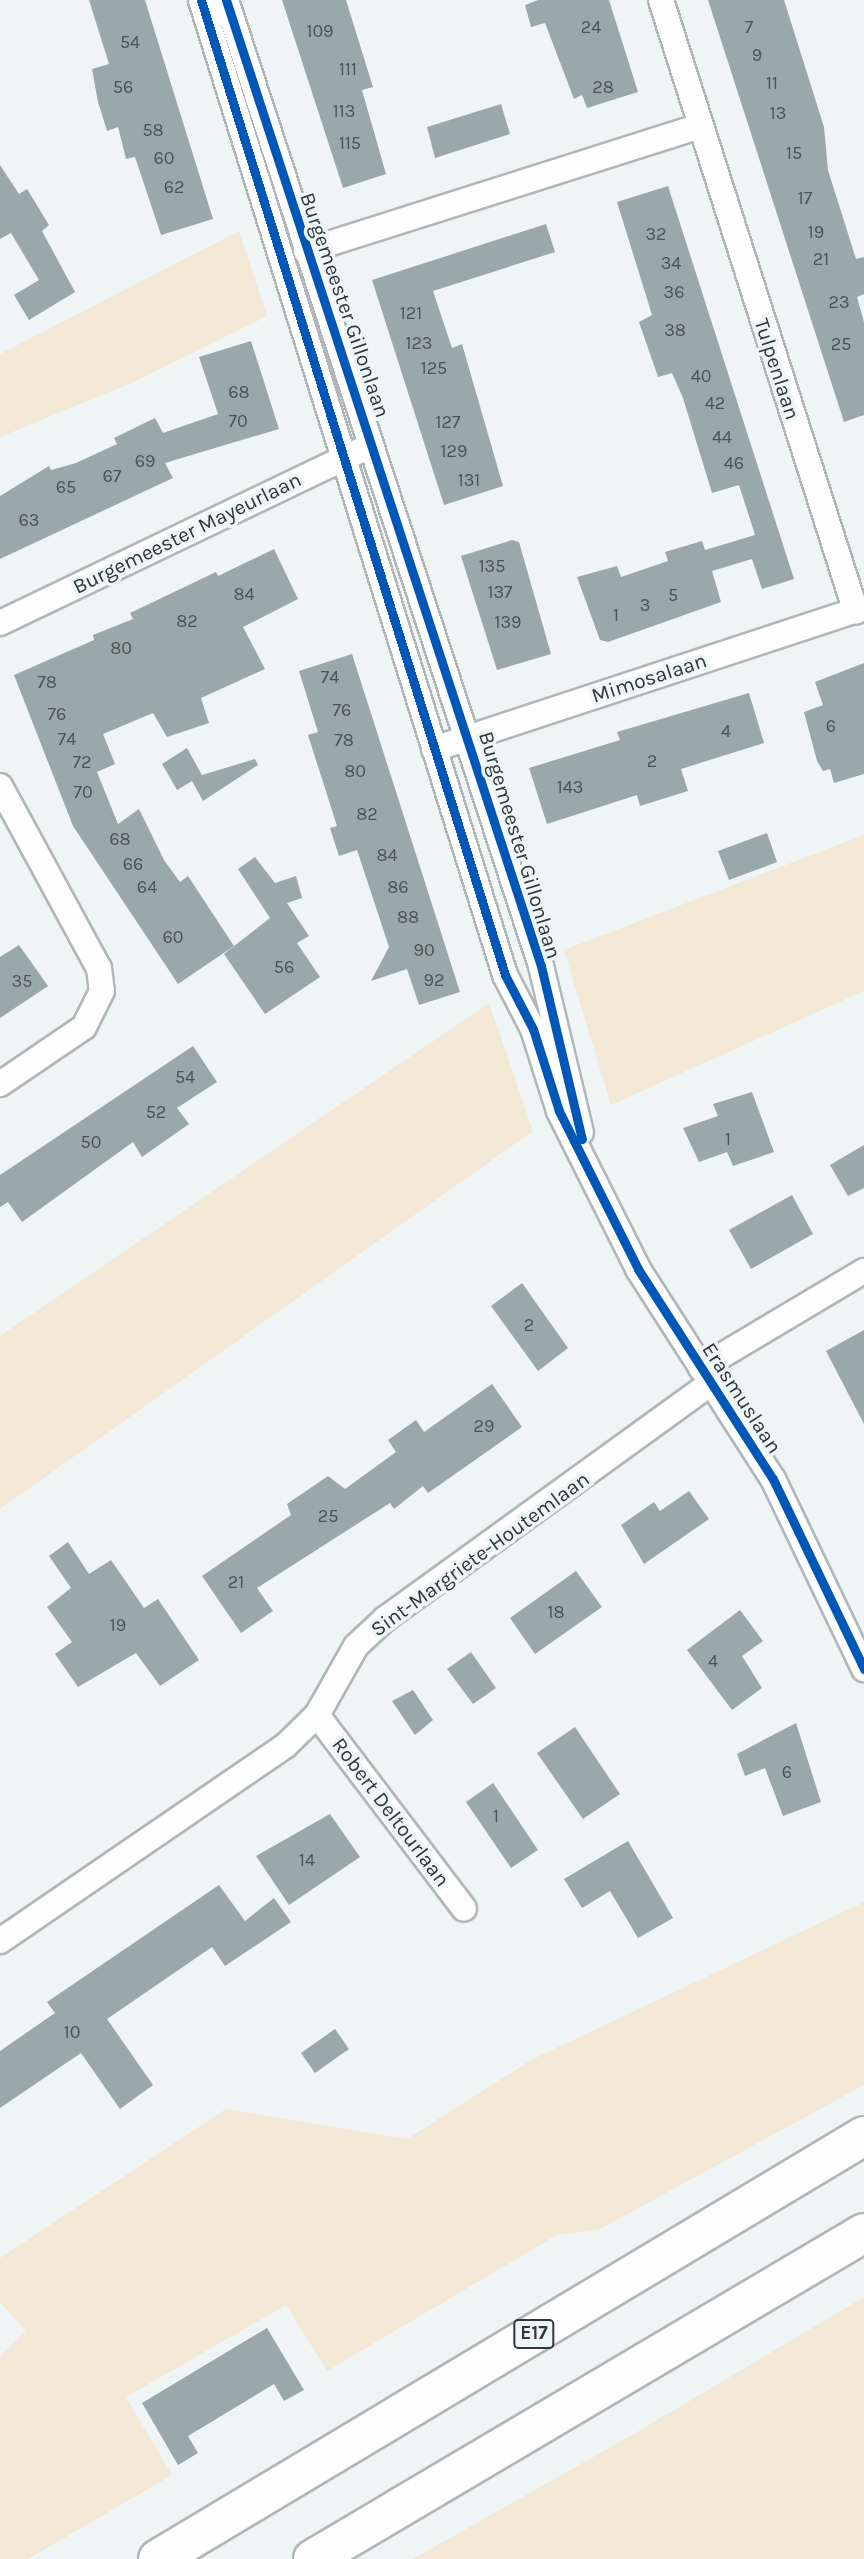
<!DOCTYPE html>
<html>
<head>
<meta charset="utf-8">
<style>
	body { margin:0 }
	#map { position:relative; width:864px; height:2559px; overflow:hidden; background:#eff4f5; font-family:Karla,sans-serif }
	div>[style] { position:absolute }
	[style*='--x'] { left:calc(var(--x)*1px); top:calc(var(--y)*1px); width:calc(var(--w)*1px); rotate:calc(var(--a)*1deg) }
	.green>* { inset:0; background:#f2e8d5 }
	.building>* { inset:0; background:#9ba8a9 }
	.roads { filter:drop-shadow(2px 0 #b2b6b7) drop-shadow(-2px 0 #b2b6b7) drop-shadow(0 2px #b2b6b7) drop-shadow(0 -2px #b2b6b7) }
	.minor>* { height:24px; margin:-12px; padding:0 12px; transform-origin:12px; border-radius:12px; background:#fdfdfe }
	.motorway>* { height:38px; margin:-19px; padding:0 19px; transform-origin:19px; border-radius:19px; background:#fdfdfe }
	.cycleway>* { height:9px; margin:-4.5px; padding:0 4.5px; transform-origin:4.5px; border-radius:4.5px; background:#0057b8 }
	span { translate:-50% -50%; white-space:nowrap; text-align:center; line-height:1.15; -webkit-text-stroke:7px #edf6f7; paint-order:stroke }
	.number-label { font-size:18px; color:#4c5253 }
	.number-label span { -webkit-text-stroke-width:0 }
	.shield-label span { padding:2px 5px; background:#edf6f7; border:2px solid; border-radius:5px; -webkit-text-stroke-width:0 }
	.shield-label { font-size:19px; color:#323636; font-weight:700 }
	.street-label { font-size:21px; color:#323636 }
</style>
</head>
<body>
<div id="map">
	<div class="green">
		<div style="clip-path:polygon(239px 231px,267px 316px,134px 382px,0 437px,0 354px)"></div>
		<div style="clip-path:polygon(864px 835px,864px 991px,611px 1105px,564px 950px)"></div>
		<div style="clip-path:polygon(489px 1003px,533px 1131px,0 1509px,0 1336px)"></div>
		<div style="clip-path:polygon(864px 1902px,864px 2085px,600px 2229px,557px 2235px,327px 2371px,286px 2305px,126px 2397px,172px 2475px,28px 2559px,0 2559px,0 2357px,26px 2331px,0 2302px,0 2258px,226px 2109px,407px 2139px,531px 2060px)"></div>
		<div style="clip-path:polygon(864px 2297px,864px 2559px,413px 2559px,632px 2435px)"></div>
	</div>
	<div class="building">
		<div style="clip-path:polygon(89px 0,145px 0,213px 219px,161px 235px,135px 157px,126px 159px,118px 127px,107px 131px,98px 102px,92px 69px,109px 64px)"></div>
		<div style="clip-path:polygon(282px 0,346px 0,373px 87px,362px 90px,386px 174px,343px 188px)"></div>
		<div style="clip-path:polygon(538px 0,609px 0,638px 92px,587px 108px,582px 95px,574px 99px,545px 23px,531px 27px,525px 5px)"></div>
		<div style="clip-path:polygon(708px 0,784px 0,824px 127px,828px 170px,856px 259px,864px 257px,864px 294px,857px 297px,864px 322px,864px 415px,844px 422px)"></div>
		<div style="clip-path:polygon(501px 104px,510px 134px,435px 158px,427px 127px)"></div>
		<div style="clip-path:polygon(0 165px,19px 194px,27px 189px,49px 225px,42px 231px,75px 292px,29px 320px,14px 295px,39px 280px,11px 233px,0 239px)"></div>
		<div style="clip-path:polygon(668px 186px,794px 579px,762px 589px,752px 559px,712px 571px,721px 602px,608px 642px,600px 640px,577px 577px,617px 566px,621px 577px,668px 561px,665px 552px,702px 541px,705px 550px,755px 535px,739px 485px,712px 493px,683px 398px,672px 373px,658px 377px,639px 322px,652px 315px,617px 202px)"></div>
		<div style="clip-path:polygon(546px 224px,555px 252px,433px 291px,452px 348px,462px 344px,503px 486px,444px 505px,372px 280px)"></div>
		<div style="clip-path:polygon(251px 341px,279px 429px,165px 463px,173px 478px,0 559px,0 496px,49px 466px,51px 470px,76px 463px,117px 444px,114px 438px,155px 418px,163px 433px,218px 414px,199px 357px)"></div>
		<div style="clip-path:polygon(512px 540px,519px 542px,551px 654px,497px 670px,461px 556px)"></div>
		<div style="clip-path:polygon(274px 549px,298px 599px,243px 627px,265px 669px,201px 698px,209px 723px,167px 737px,153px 713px,103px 734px,115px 764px,97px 772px,118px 824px,139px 809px,164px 860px,180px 882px,188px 876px,234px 946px,178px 984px,73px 826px,14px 675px,94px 640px,93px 635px,133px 619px,130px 613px,216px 572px,218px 576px)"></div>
		<div style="clip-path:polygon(352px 654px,460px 992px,419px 1005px,407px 969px,371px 981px,389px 947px,357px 850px,339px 856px,330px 828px,337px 826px,308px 735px,318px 732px,299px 671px)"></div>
		<div style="clip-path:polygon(864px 663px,864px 774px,834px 783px,830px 769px,823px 771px,817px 761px,804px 712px,823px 705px,815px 682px)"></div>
		<div style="clip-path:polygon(749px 693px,764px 743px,681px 769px,688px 791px,640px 806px,637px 795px,547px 824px,529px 768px,620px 740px,617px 732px)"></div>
		<div style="clip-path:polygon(187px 748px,202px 775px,255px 759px,258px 765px,203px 801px,192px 781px,177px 790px,162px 764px)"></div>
		<div style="clip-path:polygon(767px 833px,777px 862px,729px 880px,718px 851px)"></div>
		<div style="clip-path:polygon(255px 857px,275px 883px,296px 876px,302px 898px,287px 903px,309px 936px,297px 943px,320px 977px,265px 1014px,224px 954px,270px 918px,238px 869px)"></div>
		<div style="clip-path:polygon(19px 945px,48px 986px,0 1018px,0 957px)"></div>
		<div style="clip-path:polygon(193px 1046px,217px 1082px,177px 1108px,189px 1124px,142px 1157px,133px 1142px,22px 1222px,8px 1202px,0 1207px,0 1175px)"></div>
		<div style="clip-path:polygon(752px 1092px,774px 1152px,733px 1166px,727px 1152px,699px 1162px,683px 1128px,718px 1116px,713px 1104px)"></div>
		<div style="clip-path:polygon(864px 1145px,864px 1188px,848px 1196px,830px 1165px)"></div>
		<div style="clip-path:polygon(792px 1195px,813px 1234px,751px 1269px,729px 1230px)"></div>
		<div style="clip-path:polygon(522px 1283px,568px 1348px,538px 1371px,491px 1306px)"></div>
		<div style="clip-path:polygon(864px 1330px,864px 1424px,826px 1351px)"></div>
		<div style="clip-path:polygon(492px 1384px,522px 1427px,428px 1493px,423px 1486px,394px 1509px,390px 1503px,257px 1588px,273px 1611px,241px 1633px,202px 1576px,291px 1515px,287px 1504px,328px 1476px,345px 1489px,396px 1452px,388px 1440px,416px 1420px,424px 1432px)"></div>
		<div style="clip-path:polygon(689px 1491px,709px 1519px,644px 1564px,621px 1525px,654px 1502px,660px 1511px)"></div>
		<div style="clip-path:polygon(68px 1542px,89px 1574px,111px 1560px,144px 1608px,158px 1599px,199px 1660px,160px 1686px,136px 1653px,78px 1687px,55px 1654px,72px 1642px,47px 1607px,71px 1588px,49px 1556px)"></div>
		<div style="clip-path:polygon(576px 1571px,602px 1607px,535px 1654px,510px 1618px)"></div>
		<div style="clip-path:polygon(740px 1610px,763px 1641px,742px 1656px,762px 1688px,732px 1710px,687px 1650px)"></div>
		<div style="clip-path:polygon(471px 1652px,496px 1688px,473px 1704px,447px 1669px)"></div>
		<div style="clip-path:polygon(413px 1690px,433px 1720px,415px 1735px,392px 1701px)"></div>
		<div style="clip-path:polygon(796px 1723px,821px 1802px,783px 1816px,765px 1768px,745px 1776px,737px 1754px)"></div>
		<div style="clip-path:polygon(575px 1727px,620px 1794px,583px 1819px,537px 1753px)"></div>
		<div style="clip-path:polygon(493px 1783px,538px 1850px,511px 1868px,466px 1802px)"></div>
		<div style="clip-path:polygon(330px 1814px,360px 1857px,289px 1905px,256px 1856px)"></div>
		<div style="clip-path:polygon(628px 1841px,673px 1918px,638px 1938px,610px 1891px,582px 1908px,564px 1879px)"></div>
		<div style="clip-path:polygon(219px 1885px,245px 1921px,274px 1898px,291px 1922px,225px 1966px,212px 1947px,107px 2019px,153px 2085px,120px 2109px,81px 2053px,0 2108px,0 2051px,55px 2013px,47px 2002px)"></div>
		<div style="clip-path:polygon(335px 2029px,349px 2049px,315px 2073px,301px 2053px)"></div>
		<div style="clip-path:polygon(267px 2328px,304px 2390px,284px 2401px,274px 2384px,188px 2436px,198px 2453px,178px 2465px,142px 2403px)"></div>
	</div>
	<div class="roads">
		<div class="minor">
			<div style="--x:201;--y:0;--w:1021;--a:72.68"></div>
			<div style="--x:505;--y:975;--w:61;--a:62.6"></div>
			<div style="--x:533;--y:1029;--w:86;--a:72.4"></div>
			<div style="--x:559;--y:1111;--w:177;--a:63.4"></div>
			<div style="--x:638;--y:1269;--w:250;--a:57.3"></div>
			<div style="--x:773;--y:1479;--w:211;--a:64.4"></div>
			<div style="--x:226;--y:0;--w:1016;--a:71.94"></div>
			<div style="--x:541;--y:966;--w:171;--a:76.5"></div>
			<div style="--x:661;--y:0;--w:642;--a:72.33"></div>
			<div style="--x:306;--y:251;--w:414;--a:-17.6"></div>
			<div style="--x:0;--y:623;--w:398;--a:-25.6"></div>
			<div style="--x:434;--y:749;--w:453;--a:-18.2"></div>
			<div style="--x:0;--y:786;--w:207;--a:61.5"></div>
			<div style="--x:99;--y:968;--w:23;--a:83"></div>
			<div style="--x:102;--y:991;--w:40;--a:116.6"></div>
			<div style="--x:84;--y:1027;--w:102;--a:145.8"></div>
			<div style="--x:701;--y:1368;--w:190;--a:-30.8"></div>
			<div style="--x:317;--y:1715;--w:243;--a:52.8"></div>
			<div style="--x:0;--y:1941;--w:345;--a:-34.4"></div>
			<div style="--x:285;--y:1746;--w:45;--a:-44.1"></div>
			<div style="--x:317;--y:1715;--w:79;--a:-60.5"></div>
			<div style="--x:356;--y:1646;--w:40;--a:-43"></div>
			<div style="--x:385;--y:1619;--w:402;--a:-35.9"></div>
		</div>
		<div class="motorway">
			<div style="--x:158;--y:2559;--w:823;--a:-30.93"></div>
			<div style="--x:313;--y:2559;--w:640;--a:-30.61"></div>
		</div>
	</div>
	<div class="cycleway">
		<div style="--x:201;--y:0;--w:1021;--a:72.68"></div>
		<div style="--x:505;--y:975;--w:61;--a:62.6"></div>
		<div style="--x:533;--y:1029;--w:86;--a:72.4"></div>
		<div style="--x:559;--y:1111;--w:177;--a:63.4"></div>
		<div style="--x:638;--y:1269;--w:250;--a:57.3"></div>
		<div style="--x:773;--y:1479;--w:211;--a:64.4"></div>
		<div style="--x:226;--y:0;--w:1016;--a:71.94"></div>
		<div style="--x:541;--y:966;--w:178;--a:76.7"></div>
	</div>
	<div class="number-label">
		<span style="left:591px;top:27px">24</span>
		<span style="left:749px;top:27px">7</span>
		<span style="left:320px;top:31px">109</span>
		<span style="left:130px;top:42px">54</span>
		<span style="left:757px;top:55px">9</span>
		<span style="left:348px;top:69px">111</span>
		<span style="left:772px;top:83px">11</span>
		<span style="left:123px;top:87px">56</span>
		<span style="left:603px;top:87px">28</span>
		<span style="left:344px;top:111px">113</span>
		<span style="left:778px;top:113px">13</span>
		<span style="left:153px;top:130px">58</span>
		<span style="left:350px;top:143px">115</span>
		<span style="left:794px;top:153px">15</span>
		<span style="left:164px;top:158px">60</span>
		<span style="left:174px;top:187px">62</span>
		<span style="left:805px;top:198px">17</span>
		<span style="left:816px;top:232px">19</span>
		<span style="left:656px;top:234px">32</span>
		<span style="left:821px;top:259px">21</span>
		<span style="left:671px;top:263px">34</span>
		<span style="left:674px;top:292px">36</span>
		<span style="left:839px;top:302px">23</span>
		<span style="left:411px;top:313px">121</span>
		<span style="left:675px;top:330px">38</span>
		<span style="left:419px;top:343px">123</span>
		<span style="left:841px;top:344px">25</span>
		<span style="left:434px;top:368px">125</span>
		<span style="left:701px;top:376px">40</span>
		<span style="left:239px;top:392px">68</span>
		<span style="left:715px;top:403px">42</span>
		<span style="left:238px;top:421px">70</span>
		<span style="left:448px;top:422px">127</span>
		<span style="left:722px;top:437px">44</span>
		<span style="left:454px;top:451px">129</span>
		<span style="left:145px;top:461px">69</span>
		<span style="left:734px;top:463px">46</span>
		<span style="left:112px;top:476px">67</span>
		<span style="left:469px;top:480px">131</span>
		<span style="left:66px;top:487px">65</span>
		<span style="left:29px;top:520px">63</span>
		<span style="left:492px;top:566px">135</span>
		<span style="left:500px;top:592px">137</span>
		<span style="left:244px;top:594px">84</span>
		<span style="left:673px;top:595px">5</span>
		<span style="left:645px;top:605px">3</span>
		<span style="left:616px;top:615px">1</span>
		<span style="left:187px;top:621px">82</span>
		<span style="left:508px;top:622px">139</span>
		<span style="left:121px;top:648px">80</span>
		<span style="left:330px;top:677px">74</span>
		<span style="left:47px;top:682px">78</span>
		<span style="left:342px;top:710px">76</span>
		<span style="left:57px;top:714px">76</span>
		<span style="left:831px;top:726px">6</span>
		<span style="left:726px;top:731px">4</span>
		<span style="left:67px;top:739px">74</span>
		<span style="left:344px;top:740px">78</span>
		<span style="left:652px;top:761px">2</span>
		<span style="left:82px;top:762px">72</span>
		<span style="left:355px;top:771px">80</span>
		<span style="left:570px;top:787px">143</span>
		<span style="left:83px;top:792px">70</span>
		<span style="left:367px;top:814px">82</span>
		<span style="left:120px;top:839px">68</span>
		<span style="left:387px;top:855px">84</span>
		<span style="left:133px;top:864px">66</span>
		<span style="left:147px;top:887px">64</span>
		<span style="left:398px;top:887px">86</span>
		<span style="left:408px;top:917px">88</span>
		<span style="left:173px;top:937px">60</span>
		<span style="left:424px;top:950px">90</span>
		<span style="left:284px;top:967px">56</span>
		<span style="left:434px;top:980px">92</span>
		<span style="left:22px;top:981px">35</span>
		<span style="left:185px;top:1077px">54</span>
		<span style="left:156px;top:1112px">52</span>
		<span style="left:728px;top:1139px">1</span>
		<span style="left:91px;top:1142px">50</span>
		<span style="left:529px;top:1325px">2</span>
		<span style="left:484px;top:1426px">29</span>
		<span style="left:328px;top:1516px">25</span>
		<span style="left:236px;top:1582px">21</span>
		<span style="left:556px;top:1612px">18</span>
		<span style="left:118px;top:1625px">19</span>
		<span style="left:713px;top:1661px">4</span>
		<span style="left:787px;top:1772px">6</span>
		<span style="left:496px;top:1816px">1</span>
		<span style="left:307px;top:1860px">14</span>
		<span style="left:72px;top:2032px">10</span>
	</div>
	<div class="shield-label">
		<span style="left:534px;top:2334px">E17</span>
	</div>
	<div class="street-label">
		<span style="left:345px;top:305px;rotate:71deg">Burgemeester Gillonlaan</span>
		<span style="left:777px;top:369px;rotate:72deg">Tulpenlaan</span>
		<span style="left:187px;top:533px;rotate:-26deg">Burgemeester Mayeurlaan</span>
		<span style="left:649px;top:678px;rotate:-18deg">Mimosalaan</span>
		<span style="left:520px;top:845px;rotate:73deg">Burgemeester Gillonlaan</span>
		<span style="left:742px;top:1398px;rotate:57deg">Erasmuslaan</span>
		<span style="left:480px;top:1554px;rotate:-36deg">Sint-Margriete-Houtemlaan</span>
		<span style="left:391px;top:1812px;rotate:53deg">Robert Deltourlaan</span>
	</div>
</div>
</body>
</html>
